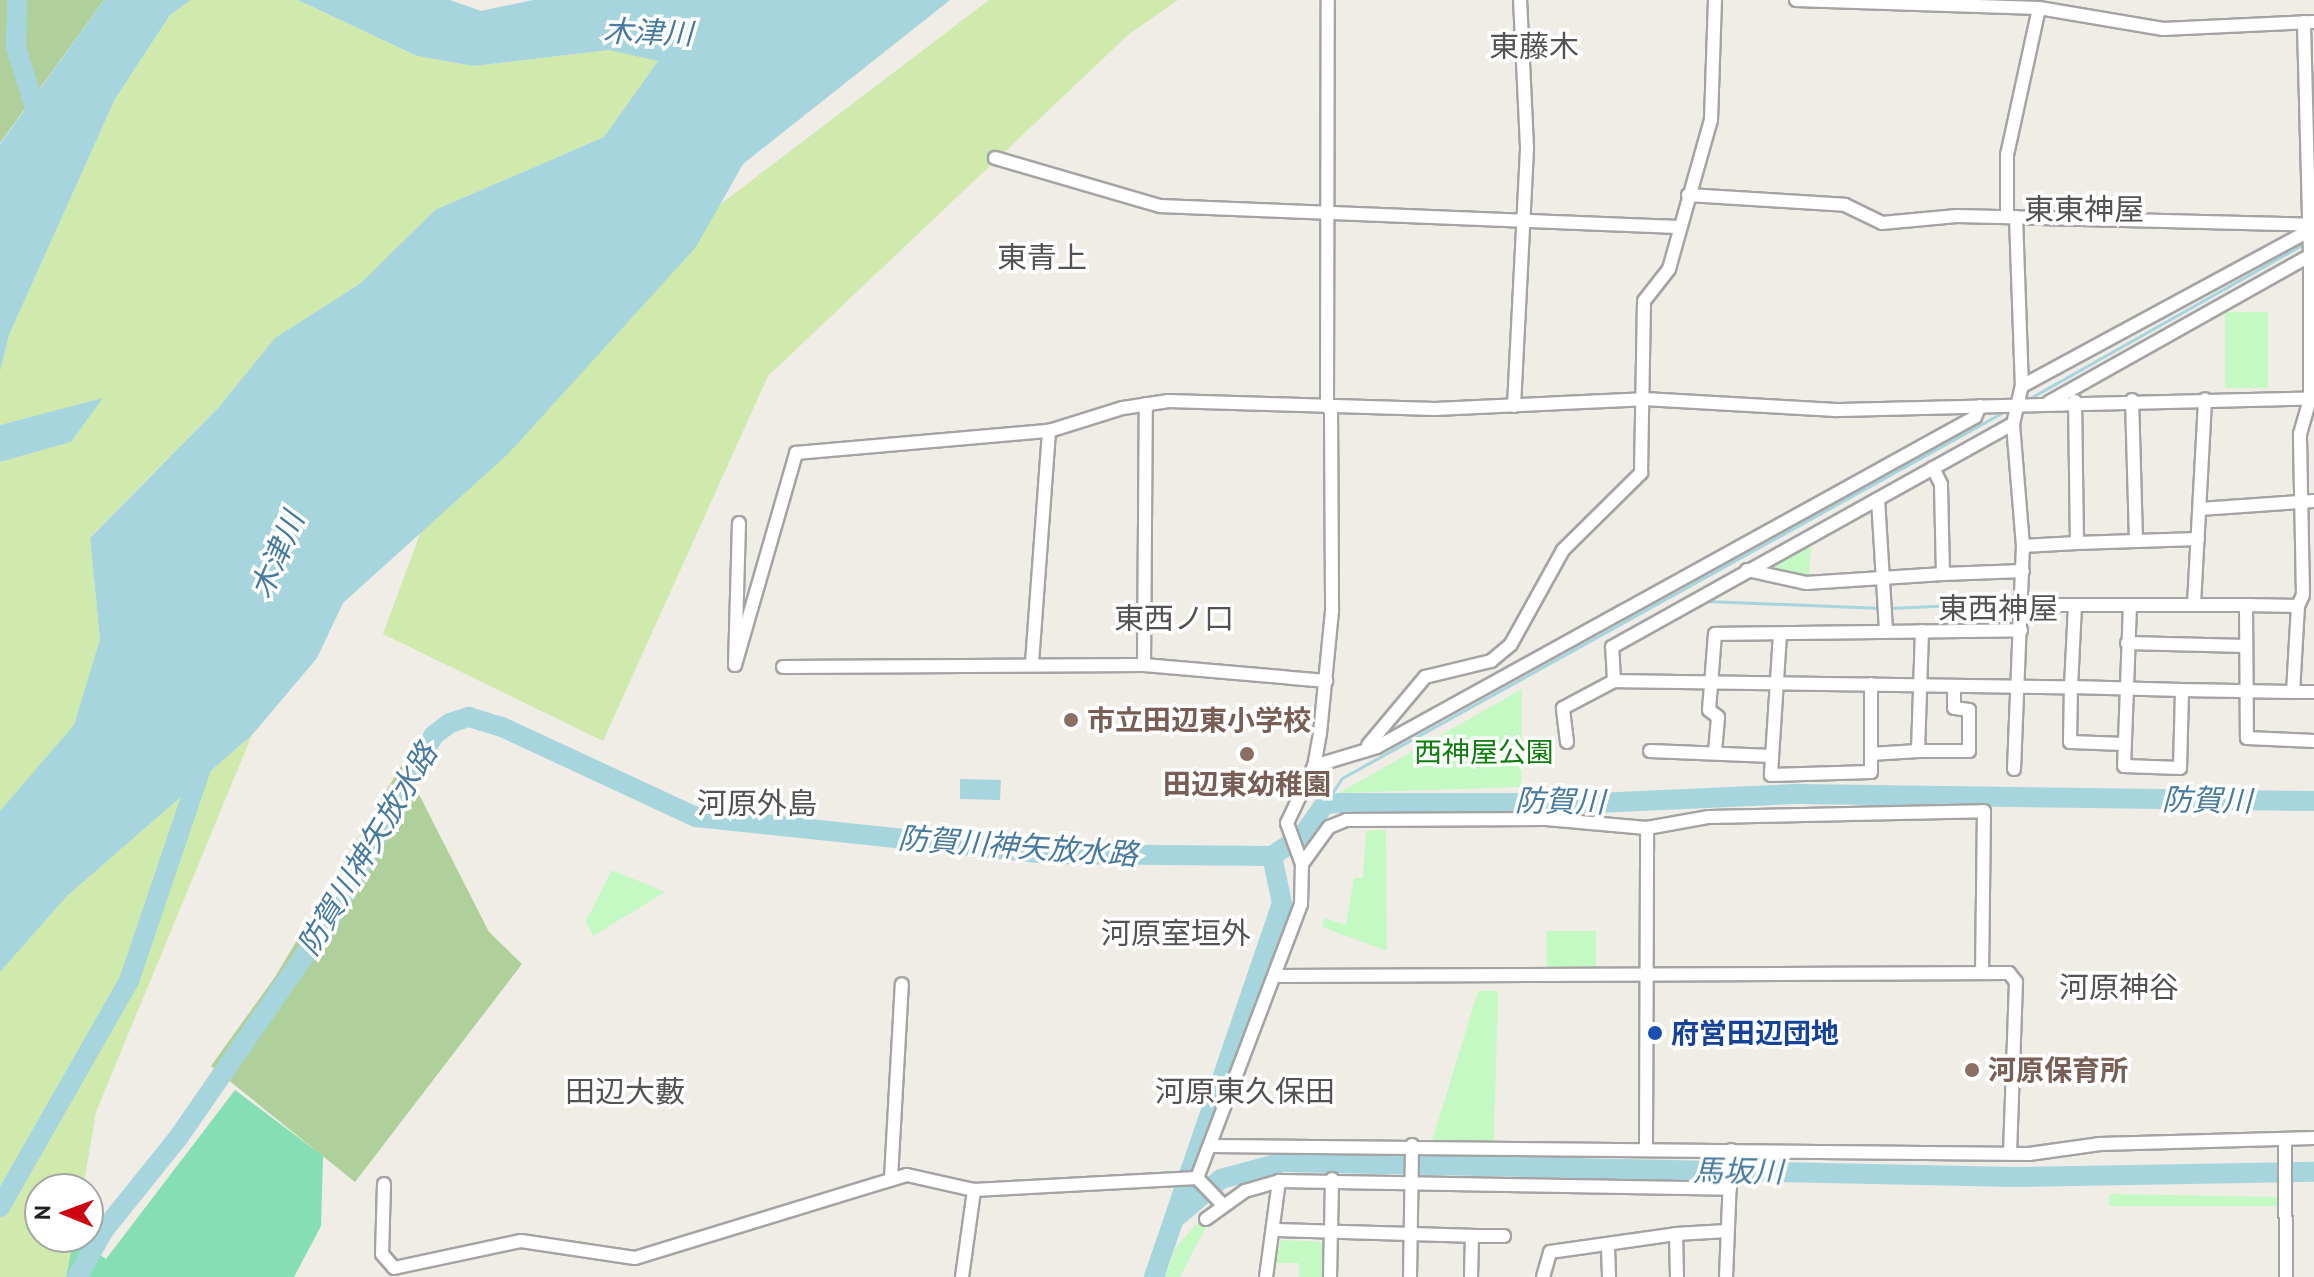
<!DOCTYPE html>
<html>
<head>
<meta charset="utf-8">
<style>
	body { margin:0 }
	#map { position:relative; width:2314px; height:1277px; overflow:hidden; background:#f0ece6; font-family:"PT Sans","Noto Sans JP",sans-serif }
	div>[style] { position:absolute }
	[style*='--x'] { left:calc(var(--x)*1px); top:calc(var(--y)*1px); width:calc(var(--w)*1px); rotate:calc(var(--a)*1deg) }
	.grass>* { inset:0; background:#d0e9ad }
	.forest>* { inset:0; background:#afcf9b }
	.park>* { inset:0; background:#c5f9c4 }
	.pitch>* { inset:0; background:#85deb4 }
	.water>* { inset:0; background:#a7d5dd }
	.stream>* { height:3px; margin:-1.5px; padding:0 1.5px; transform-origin:1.5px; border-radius:1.5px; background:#a7d5dd }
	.river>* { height:20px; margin:-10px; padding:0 10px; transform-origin:10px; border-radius:10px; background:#a7d5dd }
	.roads { filter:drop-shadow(2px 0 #a4a4a4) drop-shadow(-2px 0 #a4a4a4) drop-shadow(0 2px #a4a4a4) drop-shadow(0 -2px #a4a4a4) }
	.minor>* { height:12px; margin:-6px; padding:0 6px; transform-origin:6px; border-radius:6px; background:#fff }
	.dots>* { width:22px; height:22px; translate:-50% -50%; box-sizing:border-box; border:4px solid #fff; border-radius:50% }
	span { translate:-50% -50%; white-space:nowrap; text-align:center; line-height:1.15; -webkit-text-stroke:7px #fff; paint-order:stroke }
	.education-label { font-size:28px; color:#785e54; font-weight:700 }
	.left { translate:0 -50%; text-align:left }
	.park-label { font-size:28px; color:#0d7e0d }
	.transit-label { font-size:28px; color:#164399; font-weight:700 }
	.water-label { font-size:30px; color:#467a9f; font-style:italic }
	.neighbourhood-label { font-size:30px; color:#535353 }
	.north { position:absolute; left:24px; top:1173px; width:80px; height:80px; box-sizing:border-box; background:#fff; border:2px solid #a6a6a6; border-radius:50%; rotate:271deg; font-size:22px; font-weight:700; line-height:32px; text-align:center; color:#202020 }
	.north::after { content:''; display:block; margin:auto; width:28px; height:36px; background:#cd0314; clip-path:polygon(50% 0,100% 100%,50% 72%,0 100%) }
</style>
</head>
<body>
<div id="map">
	<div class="grass">
		<div style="clip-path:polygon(191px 0,298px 0,417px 56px,474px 66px,609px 50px,659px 60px,604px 137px,435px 210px,361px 283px,275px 338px,218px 408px,90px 537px,100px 639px,74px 726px,0 811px,0 462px,71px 442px,102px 399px,0 425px,0 372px,9px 335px,115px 99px,170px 15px)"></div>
		<div style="clip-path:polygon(989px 0,1178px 0,1129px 34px,768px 376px,603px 741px,383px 634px,472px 393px)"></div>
		<div style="clip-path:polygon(252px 735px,96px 1112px,83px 1189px,40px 1189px,40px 1237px,74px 1237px,66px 1277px,0 1277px,0 972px,67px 896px)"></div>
	</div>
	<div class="forest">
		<div style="clip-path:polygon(0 0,104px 0,0 143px)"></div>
		<div style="clip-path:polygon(403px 763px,489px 932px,522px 964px,355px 1182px,211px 1066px,275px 977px)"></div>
	</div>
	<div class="park">
		<div style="clip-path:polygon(2225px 312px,2268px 312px,2268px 388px,2225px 388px)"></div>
		<div style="clip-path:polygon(1811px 545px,1809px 577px,1772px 575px,1772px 565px)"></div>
		<div style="clip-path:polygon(1522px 689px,1521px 787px,1339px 793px)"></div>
		<div style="clip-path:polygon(1386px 830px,1387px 951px,1322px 927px,1325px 918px,1346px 925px,1354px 878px,1363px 878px,1366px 831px)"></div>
		<div style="clip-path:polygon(612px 870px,665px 892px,593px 936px,586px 921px)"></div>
		<div style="clip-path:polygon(1546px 931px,1596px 931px,1596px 974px,1547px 973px)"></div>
		<div style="clip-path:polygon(1478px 991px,1498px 991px,1494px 1143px,1432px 1141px)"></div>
		<div style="clip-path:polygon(2110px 1194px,2282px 1197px,2283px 1206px,2109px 1206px)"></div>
		<div style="clip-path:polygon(1202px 1218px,1206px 1227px,1180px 1277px,1165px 1277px,1176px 1247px)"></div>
		<div style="clip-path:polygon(1281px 1240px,1329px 1242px,1328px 1277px,1299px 1277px,1299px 1263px,1275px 1263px)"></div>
	</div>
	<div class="pitch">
		<div style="clip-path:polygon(235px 1090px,323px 1156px,321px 1226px,294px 1277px,66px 1277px,74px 1237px,106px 1259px)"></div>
	</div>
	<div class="water">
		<div style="clip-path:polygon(104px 0,191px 0,170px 15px,115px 99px,9px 335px,0 372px,0 144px)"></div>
		<div style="clip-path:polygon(298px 0,450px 0,481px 11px,533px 0,950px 0,743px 164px,696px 247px,508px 454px,343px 603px,317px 658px,252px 735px,67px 896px,0 972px,0 811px,74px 725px,100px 639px,90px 538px,218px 408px,275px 338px,361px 283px,435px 210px,604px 137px,658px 61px,609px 50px,474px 66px,417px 56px)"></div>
		<div style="clip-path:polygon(103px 398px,71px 442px,0 462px,0 425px)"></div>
		<div style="clip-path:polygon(960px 779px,1001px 780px,1000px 800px,960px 799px)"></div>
	</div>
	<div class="stream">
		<div style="--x:2025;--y:401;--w:324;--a:-29.4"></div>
		<div style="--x:2250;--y:599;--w:48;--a:0"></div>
		<div style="--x:1706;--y:601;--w:176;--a:2.3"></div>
		<div style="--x:1890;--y:608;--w:128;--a:-2.7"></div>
		<div style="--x:1325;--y:804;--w:31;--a:-57"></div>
		<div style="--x:1342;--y:778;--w:760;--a:-28.96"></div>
	</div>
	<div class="river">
		<div style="--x:17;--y:0;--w:48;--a:91.2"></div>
		<div style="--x:16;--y:48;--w:79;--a:72.3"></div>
		<div style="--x:1272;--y:856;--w:37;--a:-34"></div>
		<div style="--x:1303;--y:835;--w:38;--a:-55"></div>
		<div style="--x:1325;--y:804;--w:15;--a:-4"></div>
		<div style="--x:1340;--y:803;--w:256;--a:0"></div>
		<div style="--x:1596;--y:803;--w:202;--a:-2.6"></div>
		<div style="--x:1798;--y:794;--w:516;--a:0.78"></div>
		<div style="--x:0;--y:1207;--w:260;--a:-60.3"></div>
		<div style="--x:129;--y:981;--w:240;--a:-71.3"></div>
		<div style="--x:1179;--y:1215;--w:55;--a:-40.6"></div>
		<div style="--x:1221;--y:1179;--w:64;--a:-15.3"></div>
		<div style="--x:1283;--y:1162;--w:732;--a:1.17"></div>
		<div style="--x:2015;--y:1177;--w:299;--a:-1"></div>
		<div style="--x:77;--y:1277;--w:54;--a:-60.1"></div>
		<div style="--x:104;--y:1230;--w:118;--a:-51.2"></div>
		<div style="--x:178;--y:1138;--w:274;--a:-55.3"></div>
		<div style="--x:334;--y:913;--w:204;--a:-60.7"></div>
		<div style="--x:434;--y:735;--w:20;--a:-37"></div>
		<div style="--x:450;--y:723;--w:20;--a:-18"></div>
		<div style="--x:469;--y:717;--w:34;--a:17"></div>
		<div style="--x:502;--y:727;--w:214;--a:24.9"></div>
		<div style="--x:696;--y:817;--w:356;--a:6"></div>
		<div style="--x:1050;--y:854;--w:222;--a:0.5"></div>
		<div style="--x:1154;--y:1277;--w:395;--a:-71.1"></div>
		<div style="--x:1282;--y:903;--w:48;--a:-102"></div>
	</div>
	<div class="roads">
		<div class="minor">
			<div style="--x:1796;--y:0;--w:243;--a:1.9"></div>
			<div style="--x:2039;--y:8;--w:126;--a:9.6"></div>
			<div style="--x:2163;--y:29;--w:151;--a:-2.7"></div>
			<div style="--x:995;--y:158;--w:172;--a:16.2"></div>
			<div style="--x:1160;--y:206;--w:518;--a:2.32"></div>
			<div style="--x:1688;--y:195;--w:157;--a:3.6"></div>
			<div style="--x:1845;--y:205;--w:41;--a:25.9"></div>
			<div style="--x:1882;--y:223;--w:75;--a:-5.3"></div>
			<div style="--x:1957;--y:216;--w:357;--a:1.4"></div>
			<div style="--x:2007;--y:217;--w:62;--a:-90"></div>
			<div style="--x:2007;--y:155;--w:150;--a:-77.7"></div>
			<div style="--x:2016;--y:217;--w:169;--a:88"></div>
			<div style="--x:2049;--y:402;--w:304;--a:-29.3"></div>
			<div style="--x:1514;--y:406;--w:259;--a:-87.1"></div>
			<div style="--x:1527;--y:147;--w:147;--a:-92.7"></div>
			<div style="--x:1327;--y:407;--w:407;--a:-89.9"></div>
			<div style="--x:1331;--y:407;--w:204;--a:89.7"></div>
			<div style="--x:1332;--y:611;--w:123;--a:95.6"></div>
			<div style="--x:1320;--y:733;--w:34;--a:100"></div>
			<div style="--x:1314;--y:766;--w:63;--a:115.3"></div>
			<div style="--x:1287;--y:823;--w:44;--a:69.9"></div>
			<div style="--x:1302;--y:864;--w:46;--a:-53.9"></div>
			<div style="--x:1329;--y:827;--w:18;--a:-22"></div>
			<div style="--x:1346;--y:820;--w:200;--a:-0.3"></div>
			<div style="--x:1546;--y:819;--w:101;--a:5.1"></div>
			<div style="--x:1647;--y:828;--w:63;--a:-10.1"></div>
			<div style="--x:1709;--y:817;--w:275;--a:-1.2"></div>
			<div style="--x:1984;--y:811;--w:162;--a:90.7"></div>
			<div style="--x:1878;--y:499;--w:132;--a:86.5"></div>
			<div style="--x:2200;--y:509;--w:114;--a:-4"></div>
			<div style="--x:739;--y:523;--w:142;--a:91.6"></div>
			<div style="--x:735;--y:665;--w:221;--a:-73.9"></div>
			<div style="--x:796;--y:453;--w:254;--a:-5"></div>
			<div style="--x:2136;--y:541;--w:62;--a:-1.8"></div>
			<div style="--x:2077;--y:543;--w:59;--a:-1.9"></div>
			<div style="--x:2136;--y:541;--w:141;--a:-91.6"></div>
			<div style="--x:2023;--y:546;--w:54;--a:-3.2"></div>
			<div style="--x:2077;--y:543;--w:142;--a:-90.8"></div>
			<div style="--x:1747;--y:570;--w:60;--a:12.4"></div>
			<div style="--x:1806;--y:583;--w:137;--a:-3.8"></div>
			<div style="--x:1943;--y:574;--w:90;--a:-91.3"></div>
			<div style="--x:1941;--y:484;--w:18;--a:-117"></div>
			<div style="--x:1943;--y:574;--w:80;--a:-2.1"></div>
			<div style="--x:2194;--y:604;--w:205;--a:-86.9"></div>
			<div style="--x:2023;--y:605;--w:223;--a:0"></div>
			<div style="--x:2246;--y:605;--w:133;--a:89.6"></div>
			<div style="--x:2247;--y:738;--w:67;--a:2.6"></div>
			<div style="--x:2130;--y:605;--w:161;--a:92.1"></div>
			<div style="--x:2124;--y:766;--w:56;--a:2"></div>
			<div style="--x:2180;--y:768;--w:78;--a:-88.5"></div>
			<div style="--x:2182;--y:690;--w:111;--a:1"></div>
			<div style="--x:2246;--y:605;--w:52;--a:1.1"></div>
			<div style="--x:2298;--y:606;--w:12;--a:-66"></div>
			<div style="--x:2303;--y:595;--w:161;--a:-91.1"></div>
			<div style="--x:2300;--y:434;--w:37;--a:-74"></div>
			<div style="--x:2310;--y:398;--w:144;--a:-90"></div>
			<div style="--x:2310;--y:254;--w:232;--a:-91.5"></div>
			<div style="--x:2298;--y:606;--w:86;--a:93.3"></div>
			<div style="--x:2293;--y:692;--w:21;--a:0"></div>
			<div style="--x:1780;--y:634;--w:141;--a:93.7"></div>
			<div style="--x:1771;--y:775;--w:100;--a:-1.7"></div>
			<div style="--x:1871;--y:772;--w:18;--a:-90"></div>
			<div style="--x:2127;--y:643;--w:119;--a:1.4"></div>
			<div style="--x:1032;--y:663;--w:233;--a:-85.8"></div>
			<div style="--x:1049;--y:431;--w:77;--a:-17.3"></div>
			<div style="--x:1123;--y:408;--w:46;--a:-8.8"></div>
			<div style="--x:1168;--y:401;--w:267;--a:1.7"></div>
			<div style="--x:1435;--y:409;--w:209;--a:-2.7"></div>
			<div style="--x:1644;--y:399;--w:192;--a:3.3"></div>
			<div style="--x:1836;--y:410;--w:478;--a:-1.4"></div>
			<div style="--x:1144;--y:665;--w:261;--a:-89.6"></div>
			<div style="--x:783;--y:667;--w:361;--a:-0.3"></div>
			<div style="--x:1144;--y:665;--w:183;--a:5"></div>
			<div style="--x:1614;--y:681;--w:34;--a:-93"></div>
			<div style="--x:1612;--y:647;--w:459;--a:-29.1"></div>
			<div style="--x:1871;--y:684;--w:70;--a:90"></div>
			<div style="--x:1871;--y:754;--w:47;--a:-3.7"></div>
			<div style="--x:1918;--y:751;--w:120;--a:-88.1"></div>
			<div style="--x:1567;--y:742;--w:34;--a:-97"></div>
			<div style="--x:1563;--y:708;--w:58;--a:-27.9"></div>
			<div style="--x:1614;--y:681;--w:457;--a:0.8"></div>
			<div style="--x:2071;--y:687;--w:82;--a:-87.2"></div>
			<div style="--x:2124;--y:744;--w:54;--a:-177.9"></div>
			<div style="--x:2070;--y:742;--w:55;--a:-89"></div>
			<div style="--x:2071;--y:687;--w:111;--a:1.5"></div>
			<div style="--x:1368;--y:745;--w:89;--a:-50"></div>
			<div style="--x:1425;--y:677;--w:68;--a:-13.6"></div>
			<div style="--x:1491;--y:661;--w:26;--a:-40"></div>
			<div style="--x:1511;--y:644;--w:107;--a:-61"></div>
			<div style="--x:1563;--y:550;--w:110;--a:-44.6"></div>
			<div style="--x:1641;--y:473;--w:172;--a:-89"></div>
			<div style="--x:1644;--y:301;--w:41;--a:-52"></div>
			<div style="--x:1669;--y:269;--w:155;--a:-74.3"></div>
			<div style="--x:1711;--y:120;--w:120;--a:-88.1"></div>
			<div style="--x:1650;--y:751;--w:122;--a:2.3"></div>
			<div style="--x:1918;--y:751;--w:51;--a:0"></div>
			<div style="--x:1969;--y:751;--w:41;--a:-90"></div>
			<div style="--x:1969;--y:710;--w:15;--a:-172"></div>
			<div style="--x:1954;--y:708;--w:22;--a:-90"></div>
			<div style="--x:1715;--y:752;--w:35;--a:-85"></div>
			<div style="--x:1718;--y:717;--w:11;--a:-142"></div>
			<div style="--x:1709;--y:710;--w:76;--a:-85.5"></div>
			<div style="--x:1715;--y:634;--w:306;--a:-0.7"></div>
			<div style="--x:1314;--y:766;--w:66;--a:-16.8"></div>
			<div style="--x:1377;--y:747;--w:683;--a:-28.89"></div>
			<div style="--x:1975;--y:417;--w:12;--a:-66"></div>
			<div style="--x:2014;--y:769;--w:223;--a:-87.7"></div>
			<div style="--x:2023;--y:546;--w:122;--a:-94.7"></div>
			<div style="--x:2013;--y:424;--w:39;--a:-77"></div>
			<div style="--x:2022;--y:386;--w:328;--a:-28.4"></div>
			<div style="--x:1275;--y:976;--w:734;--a:-0.23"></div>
			<div style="--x:2009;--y:973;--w:11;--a:52"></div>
			<div style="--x:2016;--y:982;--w:172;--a:92"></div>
			<div style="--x:2285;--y:1144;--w:133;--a:89.6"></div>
			<div style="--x:1212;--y:1146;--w:817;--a:0.56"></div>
			<div style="--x:2029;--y:1154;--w:72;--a:-8"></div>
			<div style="--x:2100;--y:1144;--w:214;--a:-1.6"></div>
			<div style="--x:1646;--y:1148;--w:320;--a:-89.8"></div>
			<div style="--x:891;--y:1178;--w:194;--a:-86.8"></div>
			<div style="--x:1197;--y:1178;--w:293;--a:-69.2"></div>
			<div style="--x:1301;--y:904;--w:40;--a:-88.6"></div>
			<div style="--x:1197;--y:1178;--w:36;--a:46"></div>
			<div style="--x:384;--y:1184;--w:70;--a:91.6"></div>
			<div style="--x:382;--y:1254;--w:18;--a:49"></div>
			<div style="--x:1206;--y:1219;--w:48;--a:-35.7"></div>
			<div style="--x:1245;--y:1191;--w:35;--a:-16"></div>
			<div style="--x:1279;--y:1181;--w:451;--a:1"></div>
			<div style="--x:1274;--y:1230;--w:198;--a:1.7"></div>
			<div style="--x:1608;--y:1247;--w:30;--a:88"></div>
			<div style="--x:394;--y:1268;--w:130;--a:-12"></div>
			<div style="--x:521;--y:1241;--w:115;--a:8.5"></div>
			<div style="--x:635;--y:1258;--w:284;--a:-17"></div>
			<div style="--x:907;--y:1175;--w:69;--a:12.6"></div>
			<div style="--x:974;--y:1190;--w:223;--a:-3.1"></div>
			<div style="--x:962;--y:1277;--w:88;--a:-82.1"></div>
			<div style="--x:1266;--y:1277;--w:97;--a:-82.3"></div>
			<div style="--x:1330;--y:1277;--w:98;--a:-88.8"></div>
			<div style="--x:1410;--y:1277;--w:132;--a:-89.1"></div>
			<div style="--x:1471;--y:1277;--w:41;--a:-88.6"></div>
			<div style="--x:1472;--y:1236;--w:32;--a:0"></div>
			<div style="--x:1543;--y:1277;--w:26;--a:-74"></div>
			<div style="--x:1550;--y:1252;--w:127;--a:-8.1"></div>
			<div style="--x:1677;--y:1277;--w:43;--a:-91.3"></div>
			<div style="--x:1676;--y:1234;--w:51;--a:-3.4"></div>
			<div style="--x:1726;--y:1277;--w:127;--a:-87.7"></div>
		</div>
	</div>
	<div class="dots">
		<div style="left:1071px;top:720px;background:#8d6e63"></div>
		<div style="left:1247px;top:754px;background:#8d6e63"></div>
		<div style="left:1655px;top:1033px;background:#1a4fb4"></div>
		<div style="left:1972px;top:1070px;background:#8d6e63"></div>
	</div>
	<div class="education-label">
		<span class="left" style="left:1087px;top:720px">市立田辺東小学校</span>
		<span style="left:1247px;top:784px">田辺東幼稚園</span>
		<span class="left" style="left:1988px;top:1070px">河原保育所</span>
	</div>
	<div class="park-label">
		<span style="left:1484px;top:752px">西神屋公園</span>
	</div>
	<div class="transit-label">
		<span class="left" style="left:1671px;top:1033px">府営田辺団地</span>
	</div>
	<div class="water-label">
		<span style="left:648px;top:32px;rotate:2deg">木津川</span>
		<span style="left:277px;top:555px;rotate:-67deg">木津川</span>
		<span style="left:2207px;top:800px;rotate:1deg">防賀川</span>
		<span style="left:1560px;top:801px;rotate:1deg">防賀川</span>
		<span style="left:1018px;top:846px;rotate:4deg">防賀川神矢放水路</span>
		<span style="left:367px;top:849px;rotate:-59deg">防賀川神矢放水路</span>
		<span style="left:1738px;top:1171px;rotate:1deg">馬坂川</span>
	</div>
	<div class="neighbourhood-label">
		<span style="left:1534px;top:46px">東藤木</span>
		<span style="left:2084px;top:209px">東東神屋</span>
		<span style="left:1042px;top:257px">東青上</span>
		<span style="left:1998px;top:608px">東西神屋</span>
		<span style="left:1174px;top:618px">東西ノ口</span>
		<span style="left:757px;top:803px">河原外島</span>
		<span style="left:1176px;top:933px">河原室垣外</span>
		<span style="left:2119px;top:987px">河原神谷</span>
		<span style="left:625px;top:1091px">田辺大藪</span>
		<span style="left:1245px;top:1091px">河原東久保田</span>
	</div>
	<div class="north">N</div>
</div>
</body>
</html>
